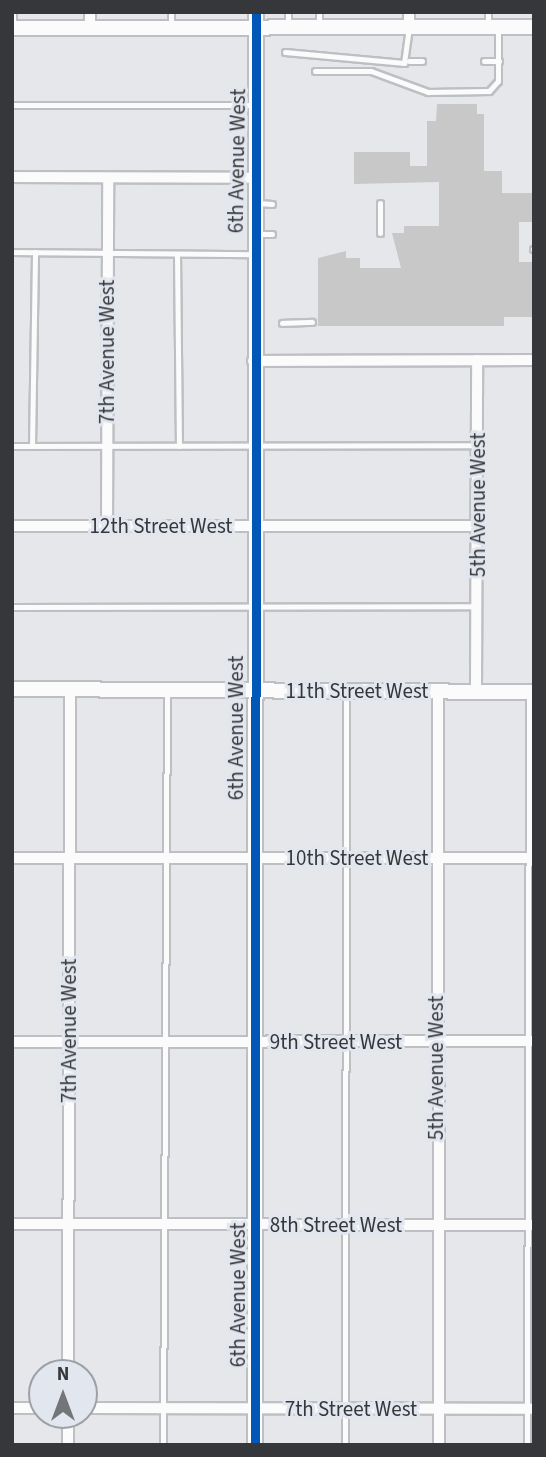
<!DOCTYPE html>
<html>
<head>
<meta charset="utf-8">
<style>
	body { margin:0 }
	#map { position:relative; width:546px; height:1457px; overflow:hidden; background:#e5e7eb; font-family:"Source Sans 3",sans-serif }
	div>[style] { position:absolute }
	[style*='--x'] { left:calc(var(--x)*1px); top:calc(var(--y)*1px); width:calc(var(--w)*1px); rotate:calc(var(--a)*1deg) }
	.building>* { inset:0; background:#c8c8c8 }
	.roads { filter:drop-shadow(2px 0 #bebfc2) drop-shadow(-2px 0 #bebfc2) drop-shadow(0 2px #bebfc2) drop-shadow(0 -2px #bebfc2) }
	.lane>* { height:5px; margin:-2.5px; padding:0 2.5px; transform-origin:2.5px; border-radius:2.5px; background:#fbfbfc }
	.street>* { height:10px; margin:-5px; padding:0 5px; transform-origin:5px; border-radius:5px; background:#fbfbfc }
	.secondary>* { height:14px; margin:-7px; padding:0 7px; transform-origin:7px; border-radius:7px; background:#fbfbfc }
	.cycleway>* { height:9px; margin:-4.5px; padding:0 4.5px; transform-origin:4.5px; border-radius:4.5px; background:#0057b8 }
	span { translate:-50% -50%; white-space:nowrap; text-align:center; line-height:1.15; -webkit-text-stroke:6px #e2e6ee; paint-order:stroke }
	.street-label { font-size:21px; color:#36373a }
	.frame { position:absolute; inset:0; border:14px solid #36373a; pointer-events:none }
	.north { position:absolute; left:28px; top:1359px; width:70px; height:70px; box-sizing:border-box; background:#e2e6ee; border:2px solid #9da0a6; border-radius:50%; rotate:0deg; font-size:19px; font-weight:700; line-height:28px; text-align:center; color:#36373a }
	.north::after { content:''; display:block; margin:auto; width:24px; height:32px; background:#737578; clip-path:polygon(50% 0,100% 100%,50% 72%,0 100%) }
</style>
</head>
<body>
<div id="map">
	<div class="building">
		<div style="clip-path:polygon(437px 104px,477px 104px,477px 114px,484px 114px,484px 171px,502px 171px,502px 193px,534px 193px,534px 222px,519px 222px,519px 262px,534px 262px,534px 317px,504px 317px,504px 326px,318px 326px,318px 258px,346px 251px,346px 258px,360px 258px,360px 268px,401px 268px,392px 233px,404px 233px,404px 226px,439px 226px,439px 182px,354px 184px,354px 152px,410px 152px,410px 166px,427px 166px,427px 121px,436px 121px)"></div>
	</div>
	<div class="roads">
		<div class="lane">
			<div style="--x:13;--y:12;--w:15;--a:90"></div>
			<div style="--x:171;--y:12;--w:15;--a:90"></div>
			<div style="--x:288;--y:12;--w:15;--a:90"></div>
			<div style="--x:319;--y:12;--w:15;--a:90"></div>
			<div style="--x:488;--y:27;--w:15;--a:-90"></div>
			<div style="--x:285;--y:52;--w:120;--a:5.3"></div>
			<div style="--x:404;--y:63;--w:35;--a:-82"></div>
			<div style="--x:409;--y:61;--w:13;--a:0"></div>
			<div style="--x:484;--y:61;--w:15;--a:0"></div>
			<div style="--x:315;--y:71;--w:56;--a:0"></div>
			<div style="--x:371;--y:71;--w:61;--a:20.2"></div>
			<div style="--x:428;--y:92;--w:61;--a:-0.9"></div>
			<div style="--x:489;--y:91;--w:13;--a:-48"></div>
			<div style="--x:498;--y:81;--w:51;--a:-90"></div>
			<div style="--x:12;--y:105;--w:243;--a:0"></div>
			<div style="--x:258;--y:203;--w:14;--a:4"></div>
			<div style="--x:380;--y:203;--w:30;--a:90"></div>
			<div style="--x:257;--y:234;--w:15;--a:0"></div>
			<div style="--x:533;--y:249;--w:1;--a:0"></div>
			<div style="--x:12;--y:252;--w:242;--a:0.5"></div>
			<div style="--x:177;--y:255;--w:191;--a:89.4"></div>
			<div style="--x:282;--y:323;--w:30;--a:-2"></div>
			<div style="--x:12;--y:446;--w:466;--a:-0.1"></div>
			<div style="--x:32;--y:446;--w:194;--a:-89.1"></div>
			<div style="--x:12;--y:607;--w:465;--a:-0.1"></div>
			<div style="--x:163;--y:1445;--w:753;--a:-89.7"></div>
			<div style="--x:345;--y:1445;--w:752;--a:-89.92"></div>
			<div style="--x:527;--y:1445;--w:753;--a:-89.85"></div>
		</div>
		<div class="street">
			<div style="--x:409;--y:12;--w:16;--a:90"></div>
			<div style="--x:90;--y:27;--w:15;--a:-90"></div>
			<div style="--x:12;--y:177;--w:243;--a:0.2"></div>
			<div style="--x:253;--y:361;--w:281;--a:-0.2"></div>
			<div style="--x:12;--y:526;--w:466;--a:0"></div>
			<div style="--x:107;--y:526;--w:347;--a:-89.8"></div>
			<div style="--x:438;--y:691;--w:754;--a:89.92"></div>
			<div style="--x:476;--y:691;--w:331;--a:-89.8"></div>
			<div style="--x:12;--y:858;--w:522;--a:0"></div>
			<div style="--x:12;--y:1042;--w:522;--a:-0.11"></div>
			<div style="--x:12;--y:1224;--w:522;--a:0.11"></div>
			<div style="--x:68;--y:1373;--w:684;--a:-89.83"></div>
			<div style="--x:12;--y:1408;--w:30;--a:0"></div>
			<div style="--x:84;--y:1408;--w:450;--a:0.1"></div>
			<div style="--x:68;--y:1445;--w:30;--a:-90"></div>
		</div>
		<div class="secondary">
			<div style="--x:12;--y:28;--w:522;--a:-0.11"></div>
			<div style="--x:12;--y:689;--w:522;--a:0.33"></div>
			<div style="--x:255;--y:1445;--w:1433;--a:-89.96"></div>
		</div>
	</div>
	<div class="cycleway">
		<div style="--x:255;--y:1445;--w:1433;--a:-89.96"></div>
	</div>
	<div class="street-label">
		<span style="left:237px;top:161px;rotate:-89deg">6th Avenue West</span>
		<span style="left:107px;top:352px;rotate:-90deg">7th Avenue West</span>
		<span style="left:478px;top:505px;rotate:-90deg">5th Avenue West</span>
		<span style="left:161px;top:526px">12th Street West</span>
		<span style="left:357px;top:691px">11th Street West</span>
		<span style="left:236px;top:728px;rotate:-90deg">6th Avenue West</span>
		<span style="left:357px;top:858px">10th Street West</span>
		<span style="left:69px;top:1031px;rotate:-90deg">7th Avenue West</span>
		<span style="left:336px;top:1042px">9th Street West</span>
		<span style="left:436px;top:1068px;rotate:-90deg">5th Avenue West</span>
		<span style="left:336px;top:1225px">8th Street West</span>
		<span style="left:238px;top:1295px;rotate:-90deg">6th Avenue West</span>
		<span style="left:351px;top:1409px">7th Street West</span>
	</div>
	<div class="frame"></div>
	<div class="north">N</div>
</div>
</body>
</html>
